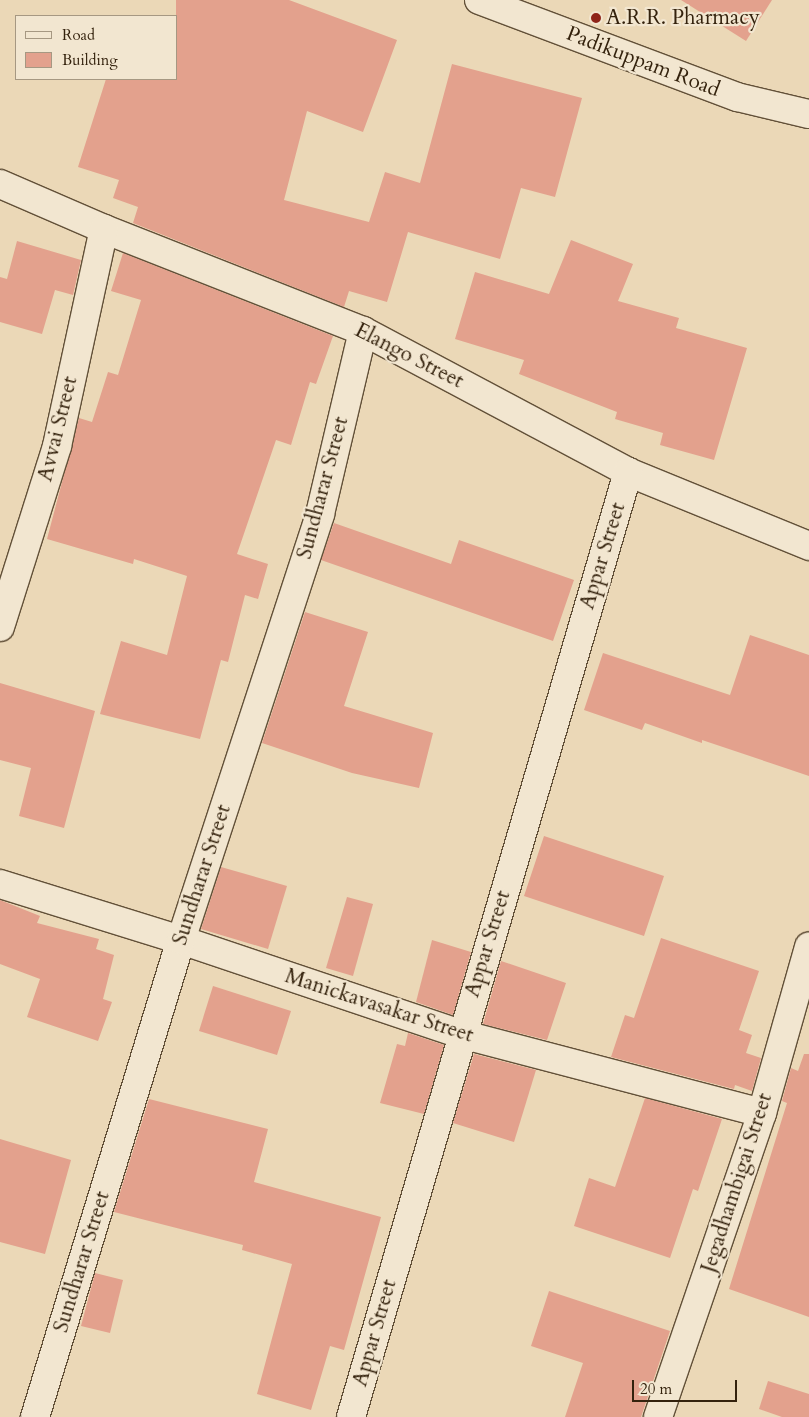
<!DOCTYPE html>
<html>
<head>
<meta charset="utf-8">
<style>
	body { margin:0 }
	#map { position:relative; width:809px; height:1417px; overflow:hidden; background:#ebd8b7; font-family:Cardo,serif }
	div>[style] { position:absolute }
	[style*='--x'] { left:calc(var(--x)*1px); top:calc(var(--y)*1px); width:calc(var(--w)*1px); rotate:calc(var(--a)*1deg) }
	.building>* { inset:0; background:#e3a18d }
	.roads { filter:drop-shadow(1px 0 #625038) drop-shadow(-1px 0 #625038) drop-shadow(0 1px #625038) drop-shadow(0 -1px #625038) }
	.minor>* { height:28px; margin:-14px; padding:0 14px; transform-origin:14px; border-radius:14px; background:#f2e6d0 }
	.tertiary>* { height:28px; margin:-14px; padding:0 14px; transform-origin:14px; border-radius:14px; background:#f2e6d0 }
	.dots>* { width:14px; height:14px; translate:-50% -50%; box-sizing:border-box; border:2px solid #f2e6d0; border-radius:50% }
	span { translate:-50% -50%; white-space:nowrap; text-align:center; line-height:1.15; -webkit-text-stroke:4.5px #f2e6d0; paint-order:stroke }
	.poi-label { font-size:21px; color:#34220d }
	.left { translate:0 -50%; text-align:left }
	.street-label { font-size:21px; color:#34220d }
	.legend { position:absolute; left:15px; top:15px; width:162px; height:65px; box-sizing:border-box; background:#f2e6d0; border:1px solid #a69882; margin:0; padding:6px 9px; list-style:none; font-size:15px; color:#34220d }
	.legend li { display:flex; align-items:center; gap:10px; height:25px }
	.legend b { width:25px; border:1px solid #a69882 }
	.scale { position:absolute; left:632px; top:1380px; width:105px; height:22px; box-sizing:border-box; border:2px solid #34220d; border-top:0; padding-left:6px; font-size:15px; line-height:18px; white-space:nowrap; color:#34220d; -webkit-text-stroke:4px #f2e6d0; paint-order:stroke }
</style>
</head>
<body>
<div id="map">
	<div class="building">
		<div style="clip-path:polygon(176px 0,289px 0,397px 40px,363px 132px,307px 111px,284px 200px,369px 222px,385px 172px,420px 183px,452px 64px,582px 98px,555px 197px,521px 188px,500px 259px,408px 232px,387px 302px,349px 291px,344px 307px,133px 223px,138px 207px,113px 198px,119px 180px,78px 167px,106px 79px,176px 79px)"></div>
		<div style="clip-path:polygon(681px 0,772px 0,746px 41px)"></div>
		<div style="clip-path:polygon(571px 240px,633px 264px,618px 301px,679px 318px,676px 328px,747px 348px,714px 460px,660px 445px,663px 433px,615px 419px,617px 412px,519px 374px,524px 360px,455px 339px,475px 272px,549px 294px)"></div>
		<div style="clip-path:polygon(17px 241px,81px 260px,73px 295px,55px 290px,42px 334px,0 322px,0 277px,7px 279px)"></div>
		<div style="clip-path:polygon(123px 253px,333px 336px,316px 384px,310px 382px,291px 445px,276px 440px,237px 554px,268px 564px,258px 599px,245px 595px,228px 662px,221px 660px,200px 739px,100px 714px,121px 641px,167px 655px,187px 576px,134px 559px,133px 564px,47px 539px,79px 418px,92px 422px,108px 372px,118px 375px,141px 300px,111px 291px)"></div>
		<div style="clip-path:polygon(334px 523px,451px 564px,459px 540px,574px 580px,553px 641px,321px 560px)"></div>
		<div style="clip-path:polygon(305px 612px,368px 632px,344px 706px,433px 733px,419px 788px,352px 773px,262px 743px)"></div>
		<div style="clip-path:polygon(750px 635px,809px 655px,809px 776px,702px 740px,702px 743px,645px 723px,642px 730px,584px 710px,603px 653px,730px 695px)"></div>
		<div style="clip-path:polygon(0 683px,95px 711px,64px 828px,19px 816px,31px 768px,0 760px)"></div>
		<div style="clip-path:polygon(544px 836px,664px 876px,644px 936px,524px 896px)"></div>
		<div style="clip-path:polygon(221px 867px,287px 886px,268px 949px,201px 929px)"></div>
		<div style="clip-path:polygon(347px 897px,373px 904px,353px 976px,326px 968px)"></div>
		<div style="clip-path:polygon(0 900px,40px 916px,37px 923px,99px 939px,96px 949px,114px 955px,103px 999px,112px 1002px,98px 1041px,27px 1017px,40px 979px,0 964px)"></div>
		<div style="clip-path:polygon(661px 938px,759px 971px,739px 1030px,752px 1035px,746px 1053px,761px 1058px,752px 1091px,735px 1085px,734px 1089px,611px 1057px,625px 1015px,634px 1018px)"></div>
		<div style="clip-path:polygon(432px 940px,471px 952px,453px 1015px,416px 1002px)"></div>
		<div style="clip-path:polygon(501px 961px,566px 983px,547px 1040px,483px 1024px)"></div>
		<div style="clip-path:polygon(213px 986px,291px 1011px,277px 1055px,199px 1031px)"></div>
		<div style="clip-path:polygon(408px 1033px,444px 1045px,424px 1114px,380px 1103px,397px 1044px,405px 1046px)"></div>
		<div style="clip-path:polygon(474px 1054px,536px 1070px,514px 1142px,453px 1123px)"></div>
		<div style="clip-path:polygon(804px 1054px,809px 1054px,809px 1317px,729px 1289px,787px 1103px,782px 1101px,791px 1068px,798px 1071px)"></div>
		<div style="clip-path:polygon(645px 1098px,722px 1119px,698px 1191px,693px 1189px,670px 1258px,574px 1226px,589px 1178px,615px 1187px)"></div>
		<div style="clip-path:polygon(149px 1099px,268px 1129px,254px 1182px,381px 1217px,344px 1350px,330px 1346px,311px 1410px,257px 1394px,292px 1264px,242px 1250px,243px 1245px,114px 1212px)"></div>
		<div style="clip-path:polygon(0 1139px,71px 1160px,45px 1254px,0 1242px)"></div>
		<div style="clip-path:polygon(95px 1273px,123px 1280px,110px 1333px,81px 1326px)"></div>
		<div style="clip-path:polygon(549px 1291px,670px 1331px,641px 1417px,565px 1417px,583px 1363px,531px 1346px)"></div>
		<div style="clip-path:polygon(768px 1381px,809px 1394px,809px 1417px,782px 1417px,759px 1409px)"></div>
	</div>
	<div class="roads">
		<div class="minor">
			<div style="--x:0;--y:184;--w:113;--a:23.4"></div>
			<div style="--x:104;--y:229;--w:278;--a:21.5"></div>
			<div style="--x:363;--y:331;--w:300;--a:28"></div>
			<div style="--x:628;--y:472;--w:196;--a:22.2"></div>
			<div style="--x:0;--y:627;--w:190;--a:-72.5"></div>
			<div style="--x:57;--y:446;--w:222;--a:-77.8"></div>
			<div style="--x:0;--y:884;--w:189;--a:17.2"></div>
			<div style="--x:181;--y:940;--w:295;--a:18.6"></div>
			<div style="--x:461;--y:1034;--w:311;--a:14.7"></div>
			<div style="--x:35;--y:1417;--w:499;--a:-73"></div>
			<div style="--x:181;--y:940;--w:448;--a:-71.9"></div>
			<div style="--x:320;--y:514;--w:188;--a:-76.8"></div>
			<div style="--x:351;--y:1417;--w:985;--a:-73.66"></div>
			<div style="--x:658;--y:1417;--w:321;--a:-71.1"></div>
			<div style="--x:762;--y:1113;--w:173;--a:-74.2"></div>
		</div>
		<div class="tertiary">
			<div style="--x:479;--y:0;--w:276;--a:20.6"></div>
			<div style="--x:737;--y:97;--w:74;--a:13.3"></div>
		</div>
	</div>
	<div class="dots">
		<div style="left:596px;top:18px;background:#8f2418"></div>
	</div>
	<div class="poi-label">
		<span class="left" style="left:606px;top:18px">A.R.R. Pharmacy</span>
	</div>
	<div class="street-label">
		<span style="left:643px;top:62px;rotate:21deg">Padikuppam Road</span>
		<span style="left:409px;top:356px;rotate:27deg">Elango Street</span>
		<span style="left:58px;top:429px;rotate:-76deg">Avvai Street</span>
		<span style="left:323px;top:488px;rotate:-75deg">Sundharar Street</span>
		<span style="left:603px;top:556px;rotate:-73deg">Appar Street</span>
		<span style="left:202px;top:875px;rotate:-72deg">Sundharar Street</span>
		<span style="left:488px;top:944px;rotate:-73deg">Appar Street</span>
		<span style="left:379px;top:1006px;rotate:18deg">Manickavasakar Street</span>
		<span style="left:737px;top:1183px;rotate:-72deg">Jegadhambigai Street</span>
		<span style="left:82px;top:1262px;rotate:-73deg">Sundharar Street</span>
		<span style="left:375px;top:1333px;rotate:-74deg">Appar Street</span>
	</div>
	<ul class="legend">
	<li><b style="height:6px;background:#f2e6d0"></b>Road</li>
	<li><b style="height:14px;background:#e3a18d"></b>Building</li>
	</ul>
	<div class="scale">20 m</div>
</div>
</body>
</html>
